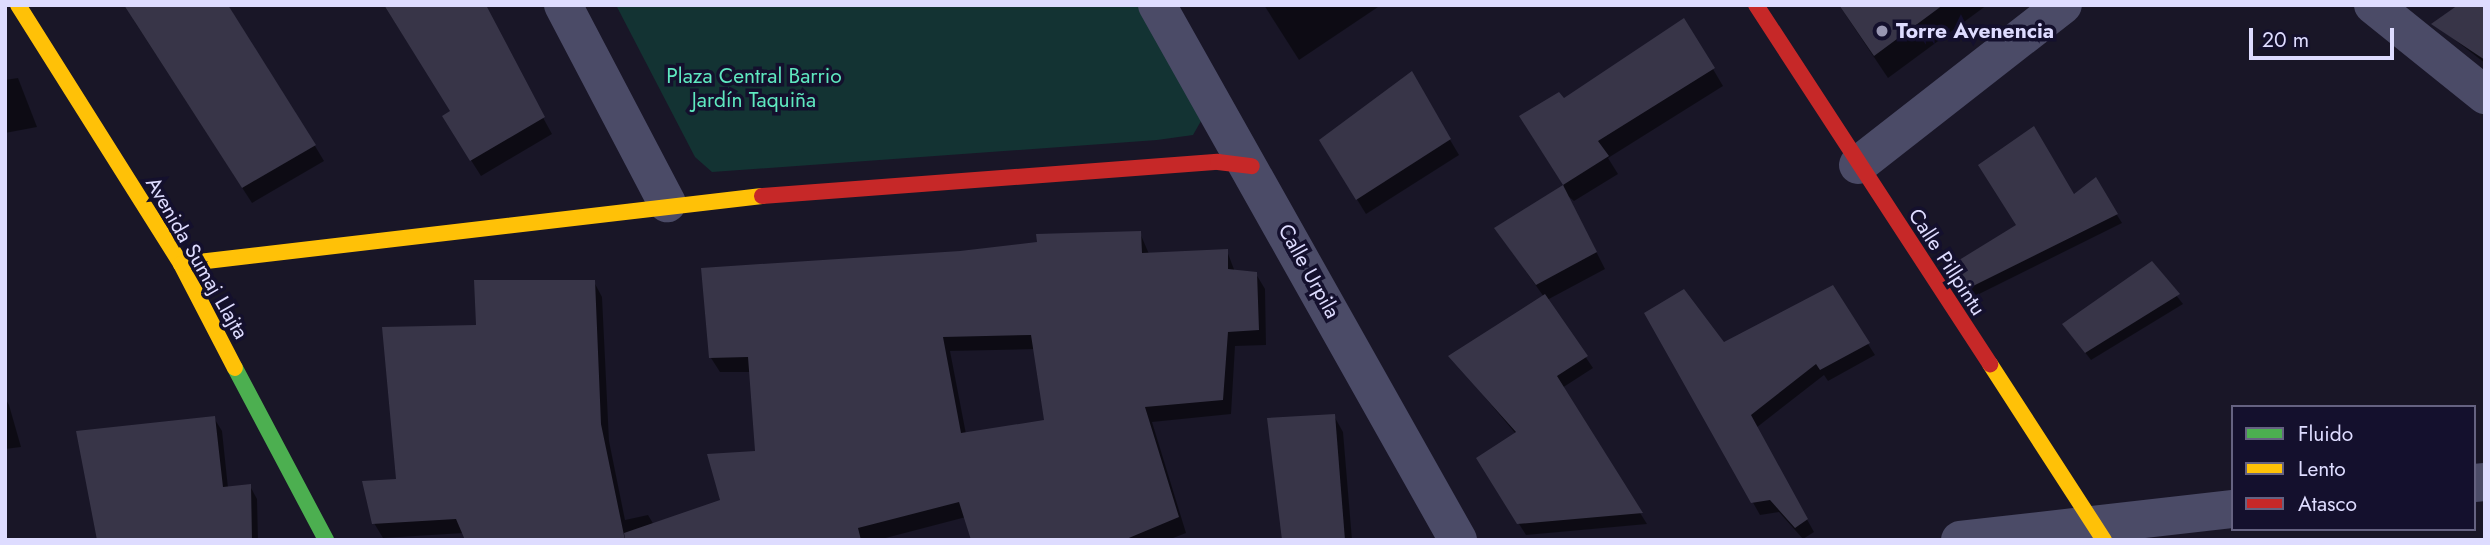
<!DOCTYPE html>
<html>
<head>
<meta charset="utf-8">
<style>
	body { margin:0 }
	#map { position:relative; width:2490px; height:545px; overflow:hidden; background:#191627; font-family:Jost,sans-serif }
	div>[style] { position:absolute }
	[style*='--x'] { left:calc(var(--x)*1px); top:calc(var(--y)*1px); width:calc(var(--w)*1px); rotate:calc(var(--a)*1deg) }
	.green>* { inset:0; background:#133333 }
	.shadow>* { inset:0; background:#0007 }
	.building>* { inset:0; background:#383548 }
	.street>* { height:38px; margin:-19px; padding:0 19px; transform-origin:19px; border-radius:19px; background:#4b4b67 }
	.fast>* { height:16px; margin:-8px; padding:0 8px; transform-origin:8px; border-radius:8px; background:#4caf50 }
	.slow>* { height:16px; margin:-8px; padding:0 8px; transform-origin:8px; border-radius:8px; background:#ffc107 }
	.jam>* { height:16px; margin:-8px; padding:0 8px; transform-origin:8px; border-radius:8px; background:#c62828 }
	.dots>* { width:19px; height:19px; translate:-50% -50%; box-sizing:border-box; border:4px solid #14102d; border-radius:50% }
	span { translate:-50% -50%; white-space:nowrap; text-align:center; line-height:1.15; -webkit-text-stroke:7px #14102d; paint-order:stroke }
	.poi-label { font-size:21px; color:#dedcff; font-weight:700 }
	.left { translate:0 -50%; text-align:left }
	.park-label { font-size:21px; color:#5fe8c0 }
	.street-label { font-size:21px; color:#dedcff }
	.frame { position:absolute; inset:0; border:7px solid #dedcff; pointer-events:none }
	.legend { position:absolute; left:2231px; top:405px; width:245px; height:126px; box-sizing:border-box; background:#14102d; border:2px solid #656281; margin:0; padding:9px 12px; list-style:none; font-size:21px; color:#dedcff }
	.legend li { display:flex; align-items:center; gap:14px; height:35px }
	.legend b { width:35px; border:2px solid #656281 }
	.scale { position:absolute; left:2249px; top:28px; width:145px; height:32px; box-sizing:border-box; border:4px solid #dedcff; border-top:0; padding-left:9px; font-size:21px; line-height:24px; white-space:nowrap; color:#dedcff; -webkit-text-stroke:5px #14102d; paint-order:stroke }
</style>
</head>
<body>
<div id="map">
	<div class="green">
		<div style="clip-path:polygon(616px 5px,1139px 5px,1201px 121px,1193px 135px,1157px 140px,712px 172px,695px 157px)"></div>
	</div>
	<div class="shadow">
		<div style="clip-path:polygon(384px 5px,481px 5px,552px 134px,481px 176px,453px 132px,452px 112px)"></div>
		<div style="clip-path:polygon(1264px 5px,1381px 5px,1299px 60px)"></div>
		<div style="clip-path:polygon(1839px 5px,1987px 5px,1888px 78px)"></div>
		<div style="clip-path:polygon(2485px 5px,2485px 63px,2434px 24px)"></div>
		<div style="clip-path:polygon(133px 19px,315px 146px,324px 161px,252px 203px)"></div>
		<div style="clip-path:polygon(1684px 20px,1723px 86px,1608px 158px,1618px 174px,1574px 201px,1568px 196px,1605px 269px,1547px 300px,1593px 368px,1562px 388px,1647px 524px,1526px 535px,1485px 470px,1516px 434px,1450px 356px,1544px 297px,1496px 229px,1564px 186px,1531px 134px,1563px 100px)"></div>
		<div style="clip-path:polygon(1411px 74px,1459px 155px,1366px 214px,1330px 156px)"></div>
		<div style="clip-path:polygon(18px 78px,37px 127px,5px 133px,5px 80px)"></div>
		<div style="clip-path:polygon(2095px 180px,2122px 223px,1973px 297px,1958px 274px)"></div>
		<div style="clip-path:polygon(evenodd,1140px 233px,1149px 254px,1227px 251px,1235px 272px,1256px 274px,1265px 289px,1266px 345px,1235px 346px,1231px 414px,1152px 422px,1186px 533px,1168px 540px,972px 540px,966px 517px,878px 540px,466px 540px,464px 533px,383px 538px,374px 523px,478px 326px,594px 282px,602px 297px,609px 441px,625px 520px,648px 515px,654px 525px,722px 502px,757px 453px,750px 372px,720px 372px,711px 358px,960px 252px,1140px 233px,1035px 349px,1046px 421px,966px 434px,950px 351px,1035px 349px)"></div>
		<div style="clip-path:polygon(2152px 264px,2183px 304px,2091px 360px,2070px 333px)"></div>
		<div style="clip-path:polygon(1646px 313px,1724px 344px,1868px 344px,1875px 355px,1828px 381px,1824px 375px,1756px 428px,1814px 532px,1803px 539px,1779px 512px,1760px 515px)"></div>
		<div style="clip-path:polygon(5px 398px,9px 405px,21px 447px,5px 449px)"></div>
		<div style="clip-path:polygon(1334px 416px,1343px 432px,1352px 540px,1283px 540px)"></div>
		<div style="clip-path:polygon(214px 418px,222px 431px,228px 488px,250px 486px,257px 499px,258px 540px,99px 540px)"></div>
	</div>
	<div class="building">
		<div style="clip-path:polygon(124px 5px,228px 5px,316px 145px,242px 188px)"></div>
		<div style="clip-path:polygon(384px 5px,486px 5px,545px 117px,470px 161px,442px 116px,450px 111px)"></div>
		<div style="clip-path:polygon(1839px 5px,1943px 5px,1874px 56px)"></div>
		<div style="clip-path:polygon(2458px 5px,2485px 5px,2485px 60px,2431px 24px)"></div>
		<div style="clip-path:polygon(1684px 18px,1715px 68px,1598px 141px,1609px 156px,1563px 185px,1519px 116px,1559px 92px,1564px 98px)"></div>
		<div style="clip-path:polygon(1412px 71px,1451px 139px,1356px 200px,1319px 140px)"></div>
		<div style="clip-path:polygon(2034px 126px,2074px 194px,2096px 177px,2118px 214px,1967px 289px,1951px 265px,2016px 225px,1978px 165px)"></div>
		<div style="clip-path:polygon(1563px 185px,1597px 252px,1536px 285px,1494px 228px)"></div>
		<div style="clip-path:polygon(evenodd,1141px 231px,1142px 253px,1228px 249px,1228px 269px,1257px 272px,1259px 330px,1228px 332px,1223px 400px,1145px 407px,1179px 517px,1124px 540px,971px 540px,959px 502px,858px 528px,861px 540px,625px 540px,624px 533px,720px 500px,707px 454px,755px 451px,748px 357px,709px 358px,701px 268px,960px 251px,1037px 242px,1036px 234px,1141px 231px,1031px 335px,1044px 420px,961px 433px,943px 337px,1031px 335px)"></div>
		<div style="clip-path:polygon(2152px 261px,2180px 294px,2085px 353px,2062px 324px)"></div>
		<div style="clip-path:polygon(474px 280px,595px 280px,601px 424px,625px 540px,465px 540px,456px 519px,372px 524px,362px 481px,396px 479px,382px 327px,476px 325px)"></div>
		<div style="clip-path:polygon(1833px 285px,1870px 343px,1820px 370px,1816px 364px,1751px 415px,1808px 519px,1795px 528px,1770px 500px,1751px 503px,1644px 313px,1684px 289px,1724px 342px)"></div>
		<div style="clip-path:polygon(1545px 294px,1588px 356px,1557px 376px,1643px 513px,1517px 524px,1476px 458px,1516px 432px,1448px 356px)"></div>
		<div style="clip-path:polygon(1335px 414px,1345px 540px,1282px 540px,1267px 418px)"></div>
		<div style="clip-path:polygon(215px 416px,223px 487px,251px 484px,252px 540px,97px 540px,76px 431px)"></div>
	</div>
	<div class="street">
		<div style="--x:563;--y:5;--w:224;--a:62.3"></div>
		<div style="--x:1157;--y:5;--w:614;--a:60.64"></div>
		<div style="--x:2373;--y:5;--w:144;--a:38.8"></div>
		<div style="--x:1858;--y:165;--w:260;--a:-38"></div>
		<div style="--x:2474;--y:483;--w:11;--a:-5"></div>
		<div style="--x:1960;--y:540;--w:275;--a:-6.5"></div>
	</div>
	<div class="fast">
		<div style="--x:235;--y:368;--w:195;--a:62.1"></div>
	</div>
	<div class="slow">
		<div style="--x:18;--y:5;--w:306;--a:57.8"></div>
		<div style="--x:181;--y:264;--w:117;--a:62.6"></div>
		<div style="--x:181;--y:264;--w:585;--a:-6.68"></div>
		<div style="--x:1990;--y:364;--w:210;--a:57.1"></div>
	</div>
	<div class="jam">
		<div style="--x:1756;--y:5;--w:429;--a:56.9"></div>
		<div style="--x:762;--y:196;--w:457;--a:-4.3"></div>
		<div style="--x:1218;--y:162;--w:34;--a:7"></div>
	</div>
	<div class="dots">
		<div style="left:1882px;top:31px;background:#9997b3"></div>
	</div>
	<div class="poi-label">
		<span class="left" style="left:1896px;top:31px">Torre Avenencia</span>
	</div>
	<div class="park-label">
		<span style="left:754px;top:88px">Plaza Central Barrio<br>Jardín Taquiña</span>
	</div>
	<div class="street-label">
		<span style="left:197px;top:258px;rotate:60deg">Avenida Sumaj Llajta</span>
		<span style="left:1947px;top:262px;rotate:57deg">Calle Pillpintu</span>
		<span style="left:1309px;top:271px;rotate:61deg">Calle Urpila</span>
	</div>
	<div class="frame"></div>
	<ul class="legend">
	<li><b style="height:9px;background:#4caf50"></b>Fluido</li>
	<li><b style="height:9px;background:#ffc107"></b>Lento</li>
	<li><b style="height:9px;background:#c62828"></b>Atasco</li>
	</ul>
	<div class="scale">20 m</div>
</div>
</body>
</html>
